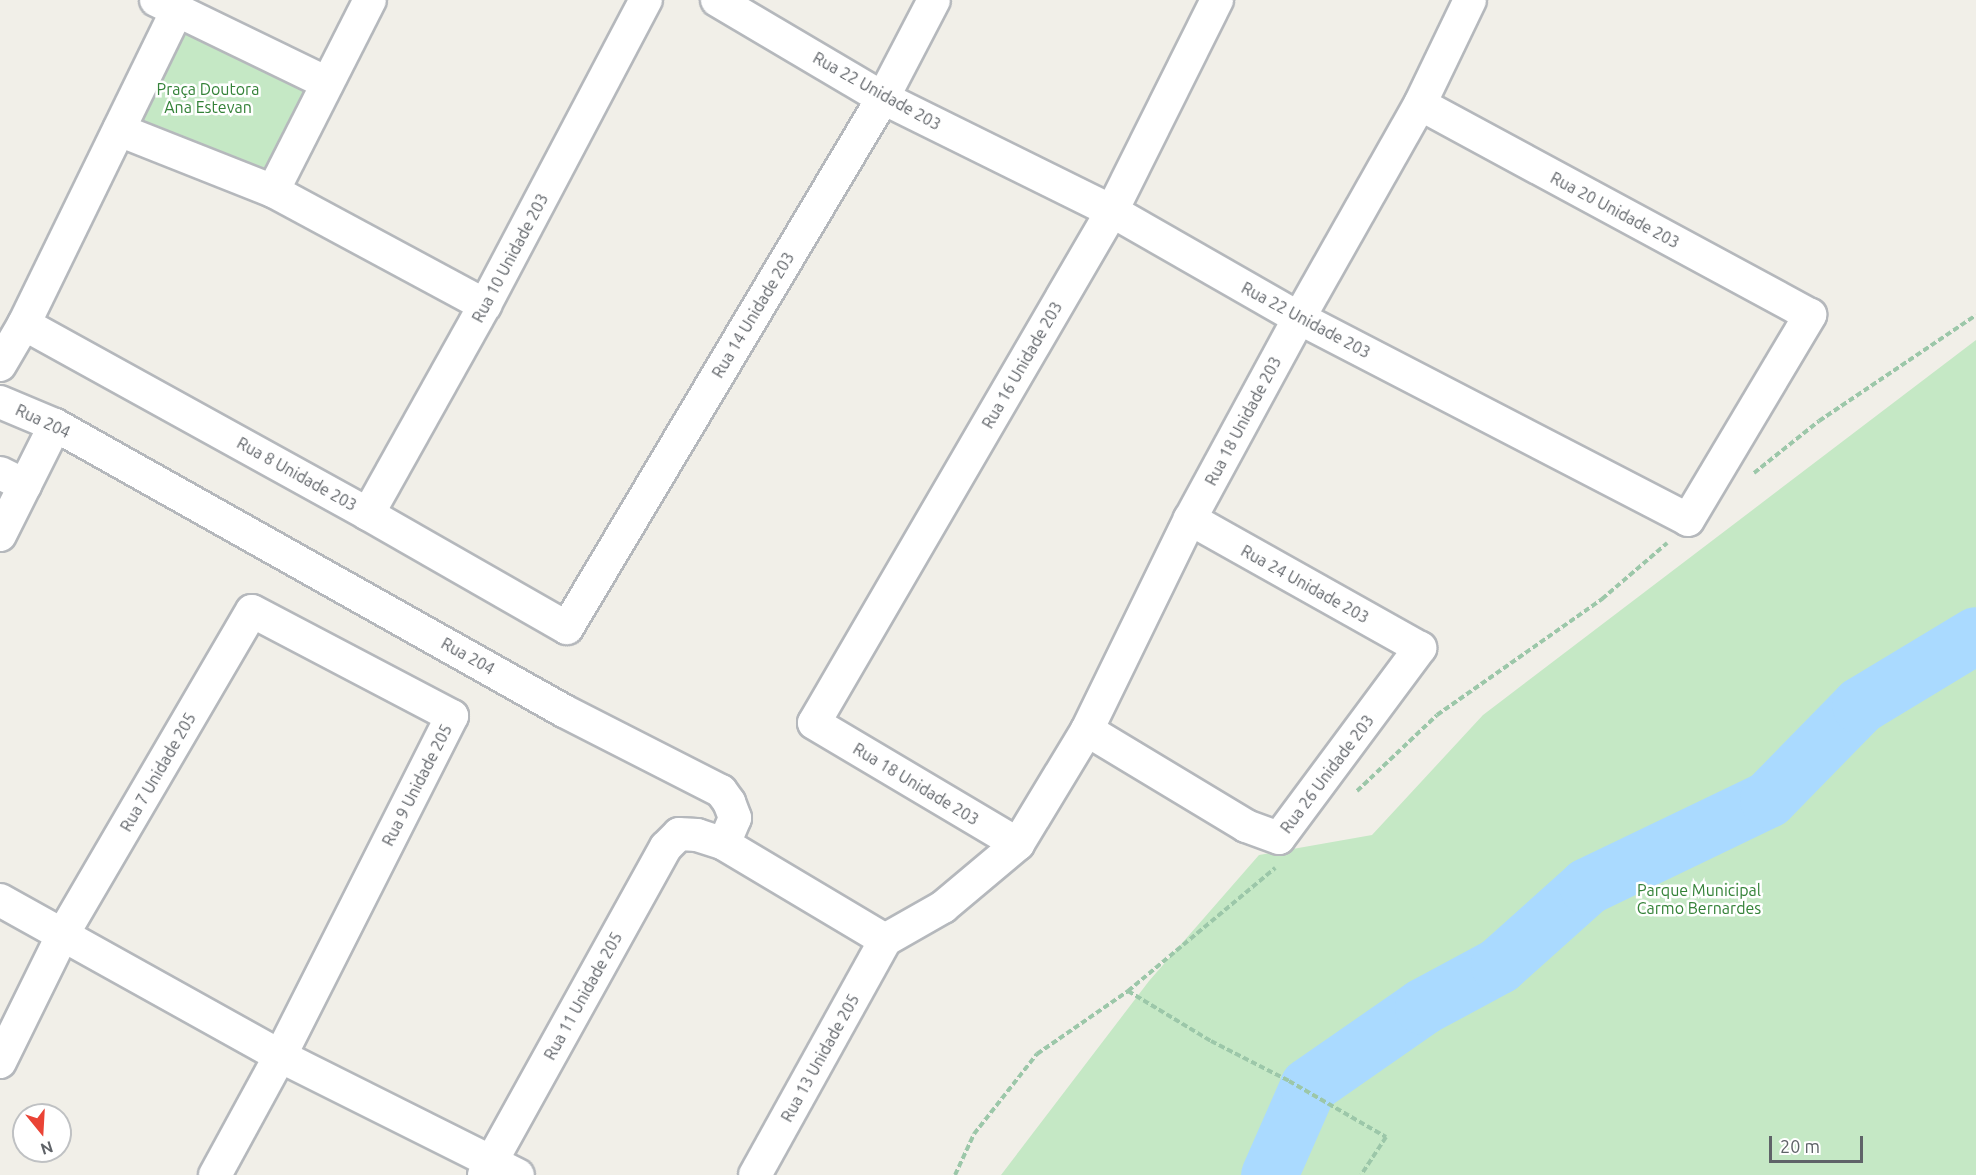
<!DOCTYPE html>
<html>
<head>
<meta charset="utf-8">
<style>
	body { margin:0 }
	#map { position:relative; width:1976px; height:1175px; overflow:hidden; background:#f1efe8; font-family:Ubuntu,sans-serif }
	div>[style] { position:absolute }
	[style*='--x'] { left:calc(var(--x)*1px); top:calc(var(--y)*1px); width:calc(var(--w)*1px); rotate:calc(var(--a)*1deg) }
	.green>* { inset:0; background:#c5e8c5 }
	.stream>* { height:9px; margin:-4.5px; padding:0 4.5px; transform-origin:4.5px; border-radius:4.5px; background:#aadaff }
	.river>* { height:57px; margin:-28.5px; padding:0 28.5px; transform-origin:28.5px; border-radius:28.5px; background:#aadaff }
	.path>* { height:4px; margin-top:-2px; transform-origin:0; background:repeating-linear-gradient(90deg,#9cc7a9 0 6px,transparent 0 9px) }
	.roads { filter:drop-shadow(2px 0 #b5b8bc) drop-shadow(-2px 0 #b5b8bc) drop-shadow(0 2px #b5b8bc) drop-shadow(0 -2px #b5b8bc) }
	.minor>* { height:32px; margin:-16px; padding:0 16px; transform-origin:16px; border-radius:16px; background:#fff }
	span { translate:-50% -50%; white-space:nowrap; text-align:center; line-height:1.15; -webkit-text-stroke:5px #fff; paint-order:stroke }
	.park-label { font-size:16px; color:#348238 }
	.street-label { font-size:16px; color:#5f6368 }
	.north { position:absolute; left:12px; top:1103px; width:60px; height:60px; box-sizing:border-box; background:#fff; border:2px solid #bfc1c3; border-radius:50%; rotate:162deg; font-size:16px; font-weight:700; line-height:24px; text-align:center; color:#5f6368 }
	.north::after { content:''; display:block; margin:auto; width:21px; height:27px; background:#ea4335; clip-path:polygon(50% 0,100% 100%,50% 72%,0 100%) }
	.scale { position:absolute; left:1769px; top:1136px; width:94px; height:27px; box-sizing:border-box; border:3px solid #5f6368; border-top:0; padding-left:8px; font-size:18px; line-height:21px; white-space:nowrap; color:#5f6368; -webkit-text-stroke:4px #fff; paint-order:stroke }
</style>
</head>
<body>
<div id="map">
	<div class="green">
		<div style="clip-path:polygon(185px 29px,308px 89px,272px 180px,132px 125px)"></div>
		<div style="clip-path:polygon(1976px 340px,1976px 1175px,1001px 1175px,1149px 981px,1259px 855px,1372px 835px,1483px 715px)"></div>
	</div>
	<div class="stream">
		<div style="--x:1286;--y:1115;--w:36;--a:-53"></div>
	</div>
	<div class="river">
		<div style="--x:1269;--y:1175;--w:97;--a:-66.3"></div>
		<div style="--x:1308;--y:1086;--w:140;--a:-34.8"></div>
		<div style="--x:1423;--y:1006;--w:86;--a:-28.3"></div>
		<div style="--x:1499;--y:965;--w:118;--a:-41.9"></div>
		<div style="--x:1587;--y:886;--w:201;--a:-25.7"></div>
		<div style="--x:1768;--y:799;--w:132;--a:-45.6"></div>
		<div style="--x:1860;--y:705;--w:135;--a:-31.1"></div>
	</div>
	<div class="path">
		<div style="--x:1754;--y:473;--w:83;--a:-38.7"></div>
		<div style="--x:1819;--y:421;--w:189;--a:-34"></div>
		<div style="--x:1357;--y:791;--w:110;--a:-43.5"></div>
		<div style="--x:1437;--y:715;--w:202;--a:-35.1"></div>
		<div style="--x:1602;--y:599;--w:86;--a:-40.7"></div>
		<div style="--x:1128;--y:991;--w:97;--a:31.1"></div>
		<div style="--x:1211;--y:1041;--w:88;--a:27.1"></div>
		<div style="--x:1289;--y:1081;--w:112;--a:30"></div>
		<div style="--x:1386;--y:1137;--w:45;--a:123.3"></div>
		<div style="--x:955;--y:1175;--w:45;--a:-65.1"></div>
		<div style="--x:974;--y:1134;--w:102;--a:-51.8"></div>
		<div style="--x:1037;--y:1054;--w:111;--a:-34.7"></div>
		<div style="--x:1128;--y:991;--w:192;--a:-39.9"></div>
	</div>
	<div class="roads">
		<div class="minor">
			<div style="--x:156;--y:0;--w:190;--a:25.9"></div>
			<div style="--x:717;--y:0;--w:193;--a:30.6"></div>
			<div style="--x:883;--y:98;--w:255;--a:26.3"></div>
			<div style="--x:1112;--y:211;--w:215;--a:29.8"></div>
			<div style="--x:1299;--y:318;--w:438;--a:27.4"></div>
			<div style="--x:1688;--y:520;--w:239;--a:-59.2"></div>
			<div style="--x:1810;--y:315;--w:443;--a:-151.6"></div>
			<div style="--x:1217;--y:0;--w:236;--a:116.5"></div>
			<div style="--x:1112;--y:211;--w:592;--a:120.2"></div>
			<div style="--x:814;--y:723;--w:237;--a:30.7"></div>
			<div style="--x:1018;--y:844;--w:133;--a:-58.8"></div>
			<div style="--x:1087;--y:730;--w:235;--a:-64"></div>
			<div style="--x:1190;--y:519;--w:229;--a:-61.5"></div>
			<div style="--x:1299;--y:318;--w:246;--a:-60.5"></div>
			<div style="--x:1420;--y:104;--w:115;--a:-64.3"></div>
			<div style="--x:119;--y:130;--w:166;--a:21.6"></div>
			<div style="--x:273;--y:191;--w:241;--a:28.3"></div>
			<div style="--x:273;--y:191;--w:214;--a:-63.1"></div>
			<div style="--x:24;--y:324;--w:393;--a:28.9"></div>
			<div style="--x:368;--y:514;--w:229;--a:29.8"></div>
			<div style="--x:567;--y:628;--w:617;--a:-59.2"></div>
			<div style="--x:883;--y:98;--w:110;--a:-62.5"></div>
			<div style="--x:0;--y:365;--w:48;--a:-59.7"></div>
			<div style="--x:24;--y:324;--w:349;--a:-64"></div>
			<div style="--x:0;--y:402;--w:60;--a:22.7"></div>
			<div style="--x:55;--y:425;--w:584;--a:29.33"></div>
			<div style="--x:564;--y:711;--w:176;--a:27"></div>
			<div style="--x:721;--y:791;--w:14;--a:54"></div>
			<div style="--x:729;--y:802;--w:17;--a:69"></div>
			<div style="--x:735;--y:818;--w:28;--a:113"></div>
			<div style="--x:724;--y:844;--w:187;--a:30.8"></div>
			<div style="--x:0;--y:473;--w:28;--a:26"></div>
			<div style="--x:368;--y:514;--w:240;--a:-60.8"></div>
			<div style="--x:485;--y:305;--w:345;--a:-62.2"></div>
			<div style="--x:0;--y:535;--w:123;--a:-63.4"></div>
			<div style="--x:1087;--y:730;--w:186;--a:31.1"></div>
			<div style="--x:1246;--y:826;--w:35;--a:20"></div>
			<div style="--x:1279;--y:838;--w:237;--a:-53.4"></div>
			<div style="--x:1420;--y:648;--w:264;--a:-150.7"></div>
			<div style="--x:0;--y:900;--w:321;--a:29.1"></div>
			<div style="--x:280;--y:1056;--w:266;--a:26.6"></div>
			<div style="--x:885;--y:940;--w:67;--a:-29.6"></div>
			<div style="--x:943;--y:907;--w:98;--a:-40"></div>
			<div style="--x:0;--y:1062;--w:143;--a:-63.8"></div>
			<div style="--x:63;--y:934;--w:374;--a:-59.7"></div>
			<div style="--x:252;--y:611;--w:226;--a:27.7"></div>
			<div style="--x:452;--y:716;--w:381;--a:116.8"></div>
			<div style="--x:280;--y:1056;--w:136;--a:118.6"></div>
			<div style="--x:484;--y:1175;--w:375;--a:-61"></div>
			<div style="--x:666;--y:847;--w:18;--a:-45"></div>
			<div style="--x:679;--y:834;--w:18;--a:3"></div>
			<div style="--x:697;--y:835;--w:28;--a:18"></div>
			<div style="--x:755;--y:1175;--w:269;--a:-61"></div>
		</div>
	</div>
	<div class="park-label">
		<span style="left:208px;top:98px">Praça Doutora<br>Ana Estevan</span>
		<span style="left:1699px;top:899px">Parque Municipal<br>Carmo Bernardes</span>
	</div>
	<div class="street-label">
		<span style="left:877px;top:91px;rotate:29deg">Rua 22 Unidade 203</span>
		<span style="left:1615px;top:210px;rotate:28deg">Rua 20 Unidade 203</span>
		<span style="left:510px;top:258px;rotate:-62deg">Rua 10 Unidade 203</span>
		<span style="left:753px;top:315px;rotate:-59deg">Rua 14 Unidade 203</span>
		<span style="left:1306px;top:320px;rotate:28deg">Rua 22 Unidade 203</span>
		<span style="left:1022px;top:365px;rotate:-60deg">Rua 16 Unidade 203</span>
		<span style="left:43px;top:421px;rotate:25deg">Rua 204</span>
		<span style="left:1243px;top:421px;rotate:-62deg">Rua 18 Unidade 203</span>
		<span style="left:297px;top:474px;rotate:29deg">Rua 8 Unidade 203</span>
		<span style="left:1305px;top:584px;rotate:29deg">Rua 24 Unidade 203</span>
		<span style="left:468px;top:656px;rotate:29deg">Rua 204</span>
		<span style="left:158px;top:772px;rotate:-60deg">Rua 7 Unidade 205</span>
		<span style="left:1327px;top:774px;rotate:-53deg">Rua 26 Unidade 203</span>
		<span style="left:916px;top:784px;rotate:31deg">Rua 18 Unidade 203</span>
		<span style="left:417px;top:785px;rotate:-63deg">Rua 9 Unidade 205</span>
		<span style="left:583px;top:996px;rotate:-61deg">Rua 11 Unidade 205</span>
		<span style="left:820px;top:1058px;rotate:-61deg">Rua 13 Unidade 205</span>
	</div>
	<div class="north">N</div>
	<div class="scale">20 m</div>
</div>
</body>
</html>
